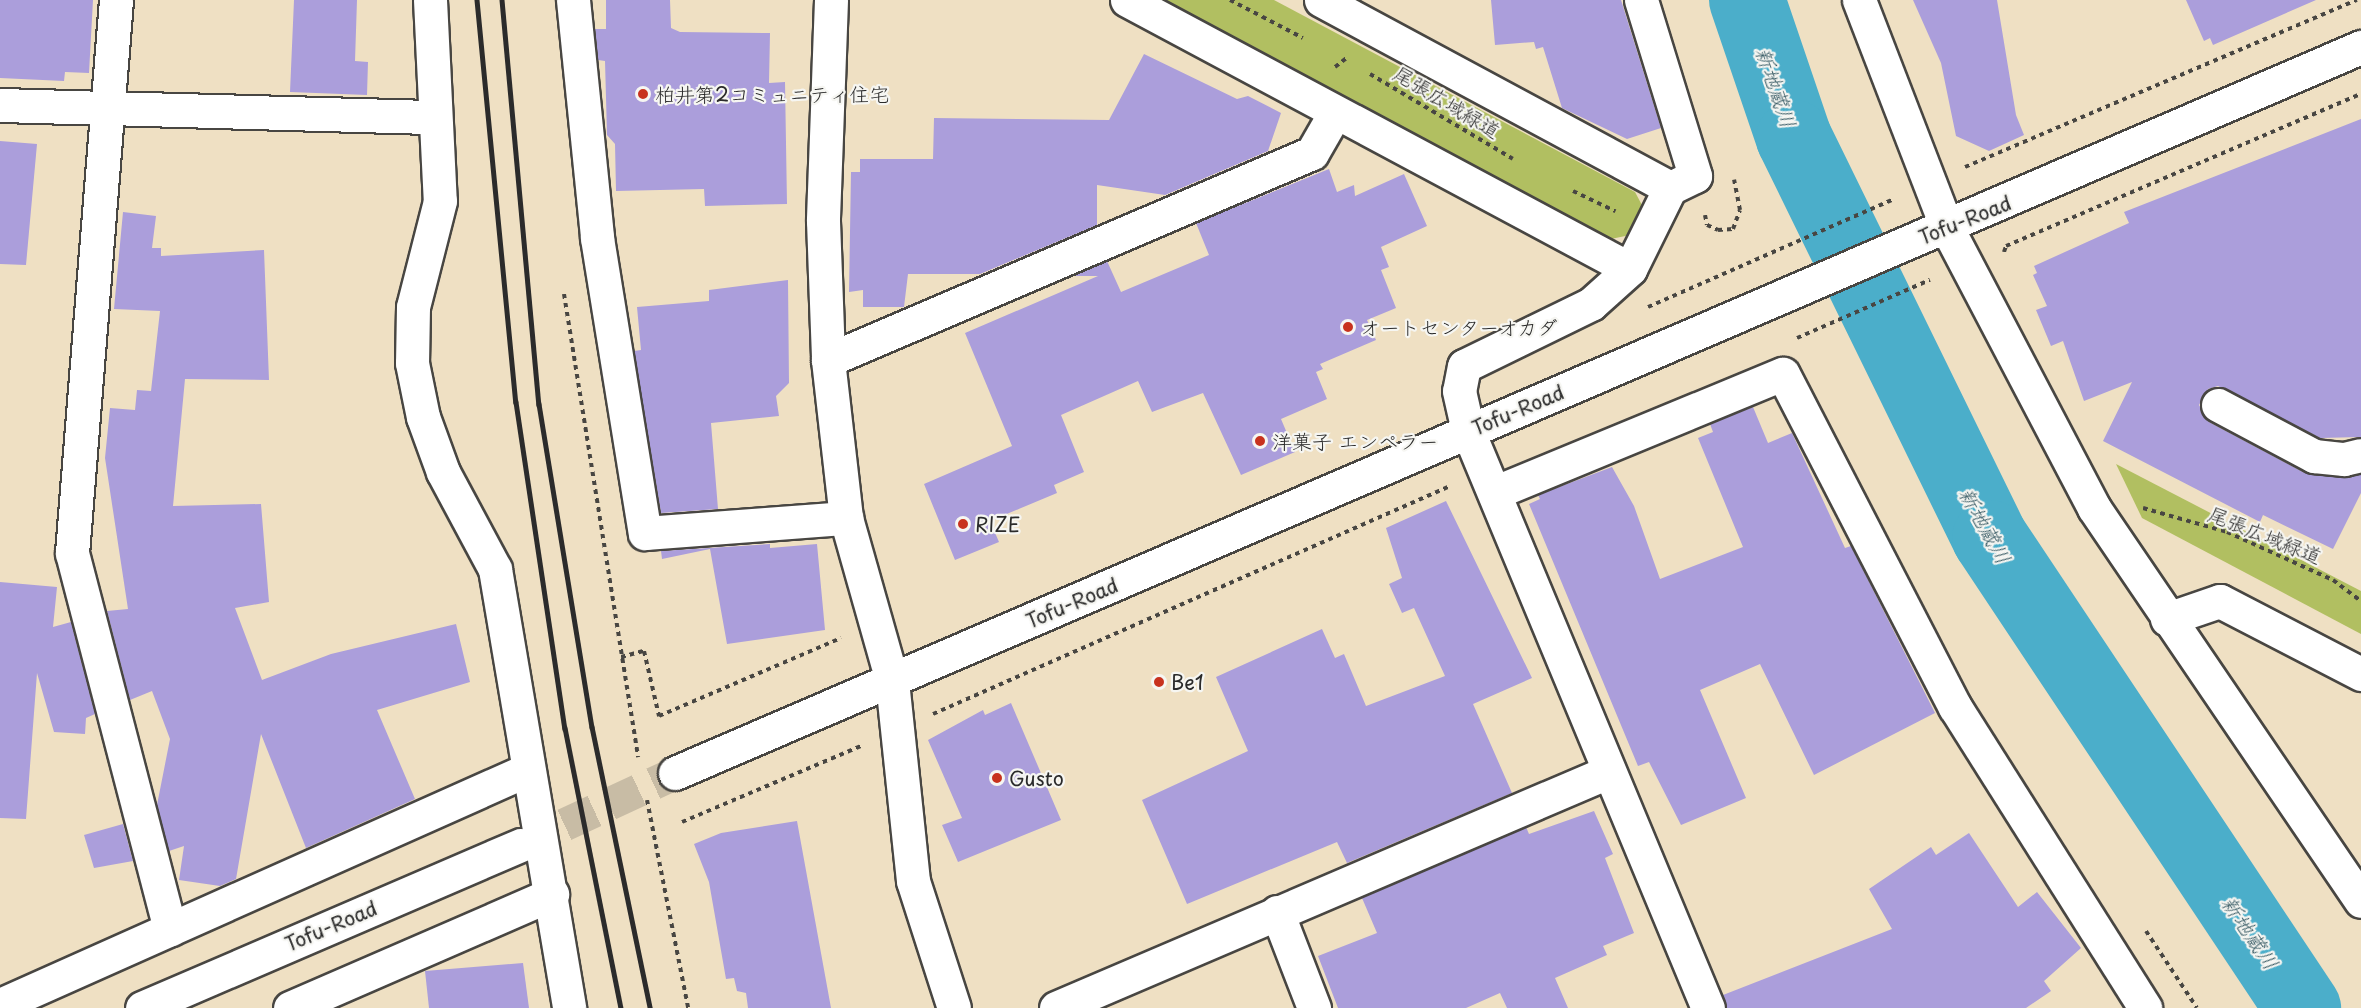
<!DOCTYPE html>
<html>
<head>
<meta charset="utf-8">
<style>
	body { margin:0 }
	#map { position:relative; width:2361px; height:1008px; overflow:hidden; background:#efe0c3; font-family:"Playpen Sans","Klee One",sans-serif }
	div>[style] { position:absolute }
	[style*='--x'] { left:calc(var(--x)*1px); top:calc(var(--y)*1px); width:calc(var(--w)*1px); rotate:calc(var(--a)*1deg) }
	.green>* { inset:0; background:#b1bf61 }
	.river>* { height:76px; margin:-38px; padding:0 38px; transform-origin:38px; border-radius:38px; background:#4baeca }
	.building>* { inset:0; background:#ab9edb }
	.minor-tunnel>* { height:33px; margin-top:-16.5px; transform-origin:0; background:repeating-linear-gradient(90deg,#c8bca5 0 33px,transparent 0 49px) }
	.path>* { height:4px; margin-top:-2px; transform-origin:0; background:repeating-linear-gradient(90deg,#484642 0 4.5px,transparent 0 9px) }
	.roads { filter:drop-shadow(2px 0 #484642) drop-shadow(-2px 0 #484642) drop-shadow(0 2px #484642) drop-shadow(0 -2px #484642) }
	.minor>* { height:33px; margin:-16.5px; padding:0 16.5px; transform-origin:16.5px; border-radius:16.5px; background:#fff }
	.rail>* { height:4.5px; margin:-2.25px; padding:0 2.25px; transform-origin:2.25px; border-radius:2.25px; background:#2b2b2b }
	.dots>* { width:16px; height:16px; translate:-50% -50%; box-sizing:border-box; border:3px solid #f6f6f2; border-radius:50% }
	span { translate:-50% -50%; white-space:nowrap; text-align:center; line-height:1.15; -webkit-text-stroke:4.5px #f6f6f2; paint-order:stroke }
	.poi-label { font-size:20px; color:#2b2b2b }
	.left { translate:0 -50%; text-align:left }
	.street-label { font-size:20px; color:#2b2b2b }
	.water-label { font-size:21px; color:#365963; font-style:italic }
</style>
</head>
<body>
<div id="map">
	<div class="green">
		<div style="clip-path:polygon(1161px 0,1274px 0,1635px 192px,1643px 207px,1630px 235px,1611px 239px)"></div>
		<div style="clip-path:polygon(2116px 464px,2361px 591px,2361px 634px,2142px 518px)"></div>
	</div>
	<div class="river">
		<div style="--x:1747;--y:0;--w:146;--a:71.2"></div>
		<div style="--x:1794;--y:138;--w:445;--a:63.9"></div>
		<div style="--x:1990;--y:538;--w:565;--a:56.34"></div>
	</div>
	<div class="building">
		<div style="clip-path:polygon(0 0,93px 0,89px 73px,65px 72px,64px 81px,0 78px)"></div>
		<div style="clip-path:polygon(294px 0,357px 0,355px 61px,368px 62px,367px 95px,290px 92px)"></div>
		<div style="clip-path:polygon(606px 0,670px 0,671px 28px,680px 32px,770px 33px,769px 83px,785px 82px,787px 204px,705px 206px,704px 189px,616px 191px,615px 144px,607px 135px,605px 61px,598px 60px,595px 29px,606px 29px)"></div>
		<div style="clip-path:polygon(1491px 0,1621px 0,1661px 128px,1627px 139px,1562px 108px,1543px 47px,1536px 49px,1534px 42px,1495px 45px)"></div>
		<div style="clip-path:polygon(1913px 0,1997px 0,2016px 115px,2024px 135px,1989px 151px,1956px 136px,1941px 63px)"></div>
		<div style="clip-path:polygon(2186px 0,2316px 0,2213px 45px,2210px 38px,2204px 41px)"></div>
		<div style="clip-path:polygon(1144px 54px,1237px 99px,1248px 96px,1281px 113px,1268px 151px,1165px 195px,1097px 185px,1097px 225px,980px 274px,908px 274px,904px 307px,863px 307px,863px 290px,849px 292px,851px 172px,860px 172px,860px 159px,933px 159px,934px 118px,1109px 120px)"></div>
		<div style="clip-path:polygon(2361px 119px,2361px 437px,2320px 438px,2218px 386px,2208px 389px,2199px 405px,2209px 422px,2305px 473px,2361px 474px,2361px 493px,2333px 549px,2263px 515px,2260px 522px,2103px 441px,2132px 382px,2084px 401px,2063px 341px,2051px 346px,2036px 310px,2047px 306px,2033px 275px,2037px 273px,2034px 266px,2129px 223px,2124px 212px)"></div>
		<div style="clip-path:polygon(0 141px,37px 144px,26px 265px,0 264px)"></div>
		<div style="clip-path:polygon(1329px 169px,1337px 192px,1354px 185px,1355px 196px,1404px 174px,1427px 226px,1381px 247px,1389px 267px,1381px 270px,1396px 308px,1367px 320px,1376px 340px,1320px 364px,1323px 369px,1316px 372px,1327px 399px,1281px 419px,1295px 452px,1241px 475px,1203px 393px,1152px 412px,1138px 381px,1061px 415px,1084px 472px,1054px 485px,1057px 493px,990px 521px,999px 542px,955px 560px,924px 484px,1012px 446px,965px 333px,1098px 276px,1073px 276px,1107px 261px,1121px 292px,1209px 255px,1196px 223px)"></div>
		<div style="clip-path:polygon(123px 212px,156px 216px,152px 248px,161px 248px,161px 256px,264px 250px,269px 380px,185px 379px,173px 506px,261px 504px,269px 602px,235px 608px,262px 680px,331px 654px,456px 624px,470px 682px,377px 710px,415px 799px,306px 848px,261px 734px,236px 879px,220px 886px,179px 880px,184px 846px,169px 851px,157px 805px,170px 739px,152px 691px,130px 700px,107px 611px,128px 609px,105px 458px,110px 408px,135px 410px,137px 390px,151px 391px,160px 311px,114px 309px)"></div>
		<div style="clip-path:polygon(788px 280px,789px 383px,776px 396px,779px 416px,711px 423px,718px 509px,661px 513px,634px 351px,641px 350px,637px 307px,709px 301px,709px 290px)"></div>
		<div style="clip-path:polygon(1753px 407px,1768px 443px,1792px 433px,1845px 548px,1851px 546px,1935px 713px,1814px 775px,1760px 664px,1700px 690px,1746px 798px,1681px 825px,1649px 762px,1638px 766px,1529px 504px,1540px 499px,1538px 495px,1612px 467px,1634px 506px,1660px 579px,1743px 547px,1698px 438px,1713px 432px,1710px 424px)"></div>
		<div style="clip-path:polygon(1446px 501px,1532px 678px,1473px 704px,1512px 793px,1347px 863px,1337px 842px,1187px 904px,1142px 800px,1248px 751px,1216px 677px,1322px 629px,1335px 658px,1344px 654px,1366px 706px,1445px 676px,1414px 608px,1402px 613px,1389px 584px,1402px 578px,1386px 528px)"></div>
		<div style="clip-path:polygon(770px 544px,770px 548px,817px 544px,825px 630px,727px 644px,710px 549px,662px 559px,661px 551px)"></div>
		<div style="clip-path:polygon(0 582px,57px 587px,53px 627px,71px 622px,95px 714px,86px 718px,85px 734px,54px 732px,37px 673px,26px 819px,0 818px)"></div>
		<div style="clip-path:polygon(1011px 703px,1061px 820px,958px 862px,942px 825px,962px 818px,928px 740px,983px 710px,985px 715px)"></div>
		<div style="clip-path:polygon(1594px 811px,1613px 854px,1605px 858px,1634px 933px,1603px 946px,1607px 955px,1555px 978px,1568px 1008px,1507px 1008px,1500px 993px,1466px 1008px,1338px 1008px,1318px 956px,1377px 933px,1362px 898px,1526px 827px,1529px 834px)"></div>
		<div style="clip-path:polygon(797px 821px,831px 1008px,748px 1008px,746px 993px,737px 991px,734px 978px,726px 979px,709px 882px,694px 844px,721px 833px)"></div>
		<div style="clip-path:polygon(123px 824px,133px 861px,94px 868px,84px 835px)"></div>
		<div style="clip-path:polygon(1969px 833px,2018px 907px,2037px 892px,2081px 948px,2044px 981px,2051px 991px,2026px 1008px,1726px 1008px,1723px 995px,1892px 929px,1869px 889px,1931px 847px,1936px 855px)"></div>
		<div style="clip-path:polygon(523px 963px,529px 1008px,429px 1008px,425px 971px)"></div>
	</div>
	<div class="minor-tunnel">
		<div style="--x:520;--y:845;--w:171;--a:-24.9"></div>
	</div>
	<div class="path">
		<div style="--x:1230;--y:0;--w:82;--a:27.5"></div>
		<div style="--x:1335;--y:67;--w:16;--a:-38"></div>
		<div style="--x:1370;--y:74;--w:166;--a:30.7"></div>
		<div style="--x:1965;--y:167;--w:426;--a:-23.1"></div>
		<div style="--x:1573;--y:191;--w:47;--a:25.5"></div>
		<div style="--x:1705;--y:215;--w:10;--a:79"></div>
		<div style="--x:1707;--y:225;--w:12;--a:24"></div>
		<div style="--x:1718;--y:230;--w:15;--a:-4"></div>
		<div style="--x:1733;--y:229;--w:20;--a:-70"></div>
		<div style="--x:1740;--y:210;--w:31;--a:-101"></div>
		<div style="--x:2004;--y:252;--w:6;--a:-72"></div>
		<div style="--x:2006;--y:246;--w:386;--a:-23.2"></div>
		<div style="--x:564;--y:294;--w:469;--a:80.9"></div>
		<div style="--x:1648;--y:307;--w:269;--a:-23.7"></div>
		<div style="--x:1797;--y:338;--w:145;--a:-23.6"></div>
		<div style="--x:2143;--y:508;--w:87;--a:15.9"></div>
		<div style="--x:2227;--y:532;--w:116;--a:24.4"></div>
		<div style="--x:2333;--y:580;--w:35;--a:37"></div>
		<div style="--x:621;--y:657;--w:24;--a:-15"></div>
		<div style="--x:644;--y:651;--w:67;--a:77"></div>
		<div style="--x:659;--y:716;--w:198;--a:-23.2"></div>
		<div style="--x:933;--y:714;--w:563;--a:-23.79"></div>
		<div style="--x:647;--y:800;--w:212;--a:78.8"></div>
		<div style="--x:682;--y:822;--w:194;--a:-23"></div>
		<div style="--x:2146;--y:931;--w:92;--a:56.5"></div>
	</div>
	<div class="roads">
		<div class="minor">
			<div style="--x:116;--y:0;--w:555;--a:94.55"></div>
			<div style="--x:72;--y:553;--w:389;--a:75.4"></div>
			<div style="--x:430;--y:0;--w:201;--a:87.2"></div>
			<div style="--x:440;--y:201;--w:109;--a:104.3"></div>
			<div style="--x:413;--y:307;--w:56;--a:91"></div>
			<div style="--x:412;--y:363;--w:55;--a:78.5"></div>
			<div style="--x:423;--y:417;--w:59;--a:70"></div>
			<div style="--x:443;--y:472;--w:110;--a:61.8"></div>
			<div style="--x:495;--y:569;--w:445;--a:80.4"></div>
			<div style="--x:573;--y:0;--w:239;--a:84.2"></div>
			<div style="--x:597;--y:238;--w:299;--a:80.8"></div>
			<div style="--x:645;--y:533;--w:202;--a:-4.3"></div>
			<div style="--x:831;--y:0;--w:221;--a:92.1"></div>
			<div style="--x:823;--y:221;--w:139;--a:87.9"></div>
			<div style="--x:828;--y:360;--w:159;--a:83.5"></div>
			<div style="--x:846;--y:518;--w:169;--a:74.2"></div>
			<div style="--x:892;--y:681;--w:201;--a:84"></div>
			<div style="--x:913;--y:881;--w:133;--a:72.1"></div>
			<div style="--x:1127;--y:0;--w:570;--a:28.14"></div>
			<div style="--x:1321;--y:0;--w:396;--a:28.3"></div>
			<div style="--x:1641;--y:0;--w:184;--a:72.9"></div>
			<div style="--x:1695;--y:176;--w:28;--a:154"></div>
			<div style="--x:1670;--y:188;--w:90;--a:116.3"></div>
			<div style="--x:1630;--y:269;--w:52;--a:138.1"></div>
			<div style="--x:1591;--y:304;--w:141;--a:154"></div>
			<div style="--x:1464;--y:366;--w:25;--a:101"></div>
			<div style="--x:1459;--y:391;--w:41;--a:77.3"></div>
			<div style="--x:1468;--y:431;--w:625;--a:67.42"></div>
			<div style="--x:1859;--y:0;--w:242;--a:68.9"></div>
			<div style="--x:1946;--y:226;--w:318;--a:62.3"></div>
			<div style="--x:2094;--y:508;--w:475;--a:55.8"></div>
			<div style="--x:0;--y:105;--w:435;--a:1.6"></div>
			<div style="--x:828;--y:360;--w:526;--a:-23.16"></div>
			<div style="--x:1312;--y:153;--w:46;--a:-60.1"></div>
			<div style="--x:2218;--y:405;--w:109;--a:28"></div>
			<div style="--x:2314;--y:456;--w:30;--a:6"></div>
			<div style="--x:2344;--y:459;--w:17;--a:-13"></div>
			<div style="--x:1496;--y:492;--w:310;--a:-22.4"></div>
			<div style="--x:1783;--y:374;--w:375;--a:62.7"></div>
			<div style="--x:1955;--y:707;--w:356;--a:57.7"></div>
			<div style="--x:2167;--y:619;--w:56;--a:-18.8"></div>
			<div style="--x:2220;--y:601;--w:159;--a:27.4"></div>
			<div style="--x:675;--y:773;--w:1836;--a:-23.3"></div>
			<div style="--x:1277;--y:912;--w:103;--a:68.9"></div>
			<div style="--x:0;--y:1005;--w:577;--a:-24.03"></div>
			<div style="--x:142;--y:1008;--w:412;--a:-23.3"></div>
			<div style="--x:290;--y:1008;--w:286;--a:-23.5"></div>
			<div style="--x:1056;--y:1008;--w:600;--a:-23.15"></div>
		</div>
	</div>
	<div class="rail">
		<div style="--x:477;--y:0;--w:404;--a:84.5"></div>
		<div style="--x:516;--y:402;--w:330;--a:81.5"></div>
		<div style="--x:565;--y:728;--w:286;--a:78.7"></div>
		<div style="--x:502;--y:0;--w:406;--a:84.8"></div>
		<div style="--x:539;--y:404;--w:327;--a:80.7"></div>
		<div style="--x:592;--y:727;--w:287;--a:78.3"></div>
	</div>
	<div class="dots">
		<div style="left:643px;top:94px;background:#c8321e"></div>
		<div style="left:1348px;top:327px;background:#c8321e"></div>
		<div style="left:1260px;top:441px;background:#c8321e"></div>
		<div style="left:963px;top:524px;background:#c8321e"></div>
		<div style="left:1159px;top:682px;background:#c8321e"></div>
		<div style="left:997px;top:778px;background:#c8321e"></div>
	</div>
	<div class="poi-label">
		<span class="left" style="left:655px;top:94px">柏井第2コミュニティ住宅</span>
		<span class="left" style="left:1360px;top:327px">オートセンターオカダ</span>
		<span class="left" style="left:1272px;top:441px">洋菓子 エンペラー</span>
		<span class="left" style="left:975px;top:524px">RIZE</span>
		<span class="left" style="left:1171px;top:682px">Be1</span>
		<span class="left" style="left:1009px;top:778px">Gusto</span>
	</div>
	<div class="street-label">
		<span style="left:1447px;top:102px;rotate:31deg">尾張広域緑道</span>
		<span style="left:1965px;top:220px;rotate:-22deg">Tofu-Road</span>
		<span style="left:1518px;top:410px;rotate:-23deg">Tofu-Road</span>
		<span style="left:2265px;top:535px;rotate:22deg">尾張広域緑道</span>
		<span style="left:1072px;top:603px;rotate:-23deg">Tofu-Road</span>
		<span style="left:331px;top:926px;rotate:-23deg">Tofu-Road</span>
	</div>
	<div class="water-label">
		<span style="left:1777px;top:87px;rotate:71deg">新地蔵川</span>
		<span style="left:1986px;top:525px;rotate:61deg">新地蔵川</span>
		<span style="left:2251px;top:932px;rotate:56deg">新地蔵川</span>
	</div>
</div>
</body>
</html>
